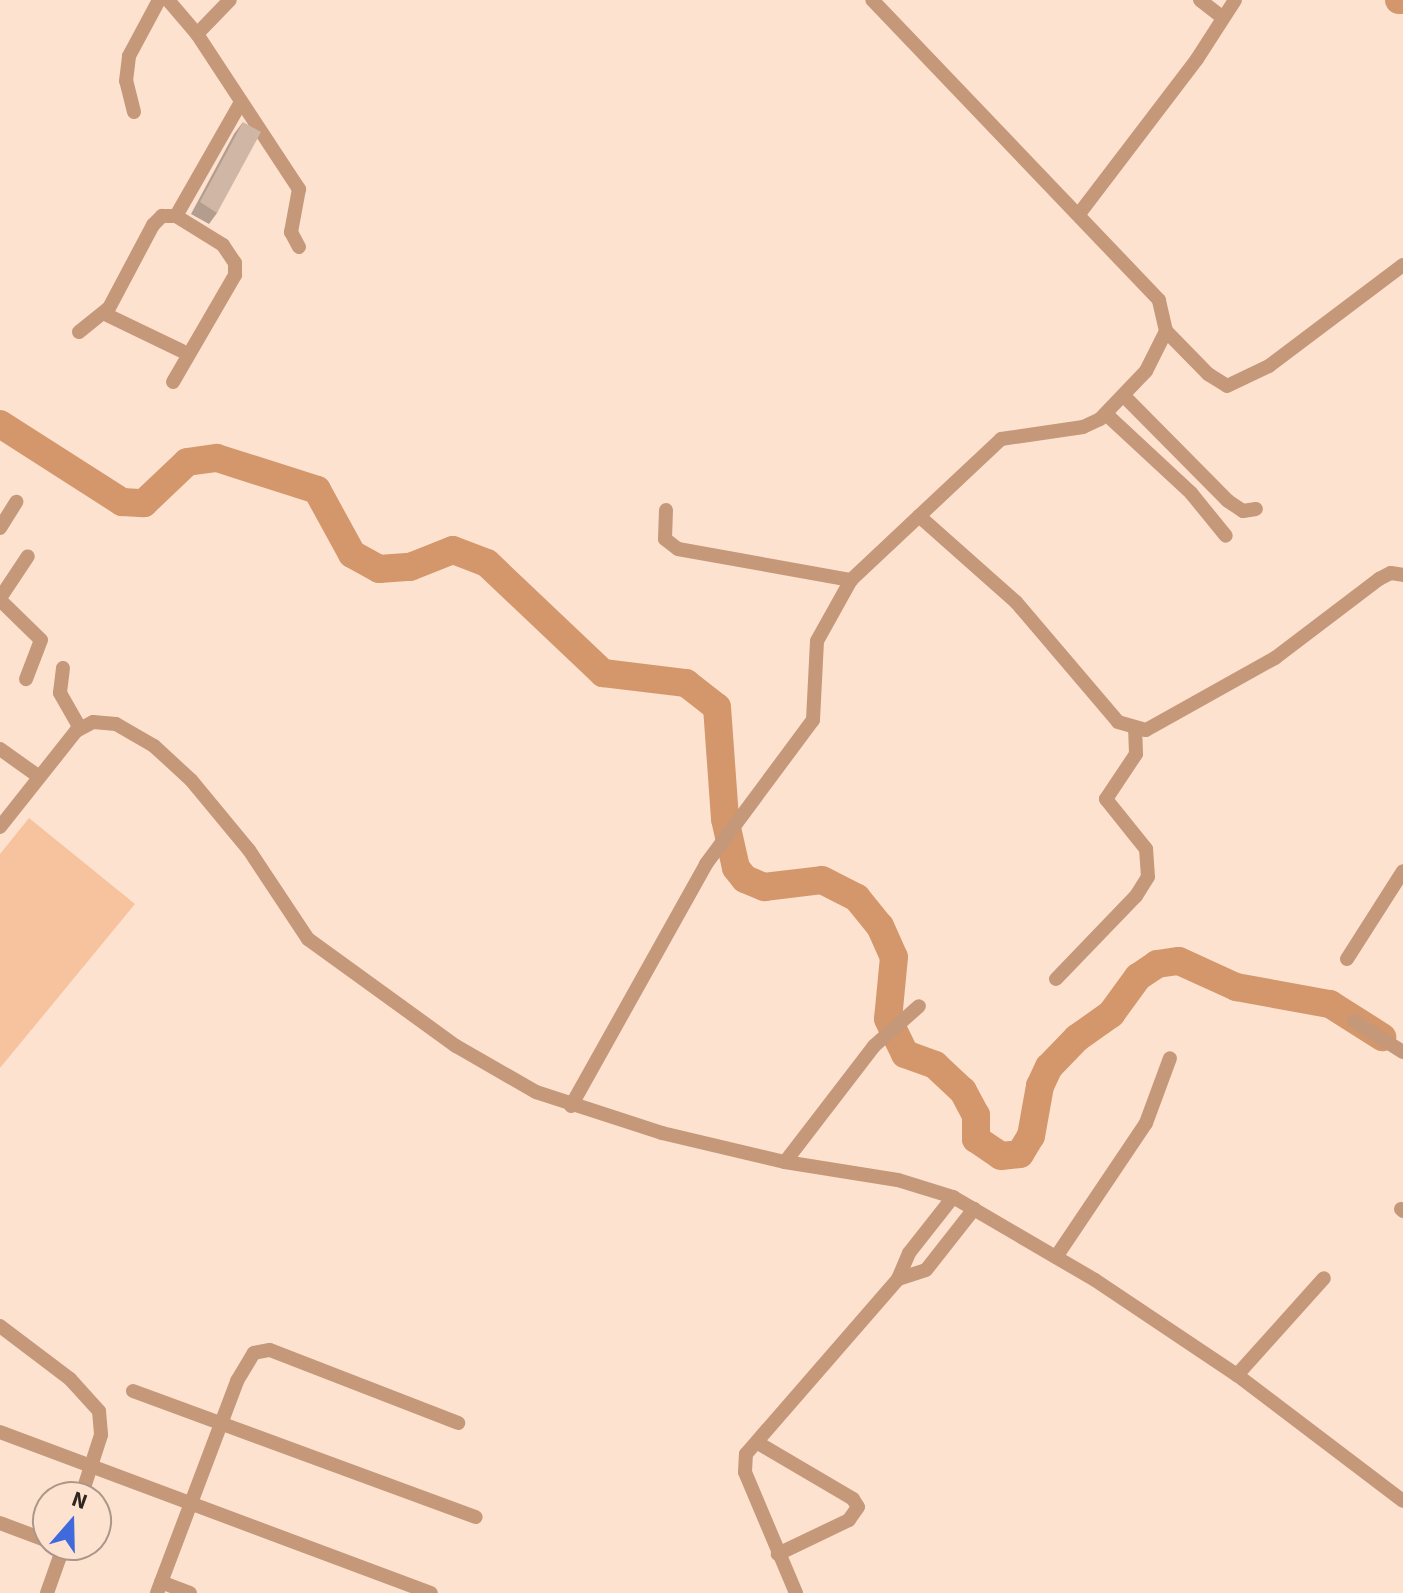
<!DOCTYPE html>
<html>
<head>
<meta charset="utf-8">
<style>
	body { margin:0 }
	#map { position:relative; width:1403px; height:1593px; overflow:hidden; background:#fde2d0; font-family:"Source Sans 3",sans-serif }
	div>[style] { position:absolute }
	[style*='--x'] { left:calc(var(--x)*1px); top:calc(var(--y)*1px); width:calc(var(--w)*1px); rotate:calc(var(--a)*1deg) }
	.green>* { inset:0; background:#f7c39f }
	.river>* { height:28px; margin:-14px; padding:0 14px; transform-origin:14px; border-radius:14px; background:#d4976c }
	.minor>* { height:14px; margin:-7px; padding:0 7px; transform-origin:7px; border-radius:7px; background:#c59879 }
	.wall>* { inset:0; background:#b39d8e }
	.building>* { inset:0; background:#d0b7a5 }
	span { translate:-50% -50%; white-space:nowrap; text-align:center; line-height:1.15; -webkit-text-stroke:6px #fde2d0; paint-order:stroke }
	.north { position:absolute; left:32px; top:1481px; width:80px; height:80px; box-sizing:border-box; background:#fde2d0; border:2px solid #ab9689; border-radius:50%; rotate:20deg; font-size:22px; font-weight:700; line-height:32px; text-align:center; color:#2f251f }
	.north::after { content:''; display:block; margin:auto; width:28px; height:36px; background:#406adc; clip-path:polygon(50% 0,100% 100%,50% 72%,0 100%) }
</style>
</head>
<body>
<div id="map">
	<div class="green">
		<div style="clip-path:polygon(29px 818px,135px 904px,0 1068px,0 854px)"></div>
	</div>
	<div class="river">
		<div style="--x:1399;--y:0;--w:4;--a:0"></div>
		<div style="--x:0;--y:424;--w:145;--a:32.6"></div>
		<div style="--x:122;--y:502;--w:22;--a:3"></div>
		<div style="--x:144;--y:503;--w:59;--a:-43.6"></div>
		<div style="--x:187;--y:462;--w:30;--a:-8"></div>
		<div style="--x:217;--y:458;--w:105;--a:17.7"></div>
		<div style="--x:317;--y:490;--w:73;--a:61.3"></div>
		<div style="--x:352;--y:554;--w:31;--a:29"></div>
		<div style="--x:379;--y:569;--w:31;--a:-4"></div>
		<div style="--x:410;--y:567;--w:46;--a:-21.6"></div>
		<div style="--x:453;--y:550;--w:36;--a:21"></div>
		<div style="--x:487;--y:563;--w:160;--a:43.5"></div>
		<div style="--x:603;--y:673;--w:84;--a:6.9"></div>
		<div style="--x:686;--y:683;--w:39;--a:38"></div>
		<div style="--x:717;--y:707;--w:112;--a:85.9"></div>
		<div style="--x:725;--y:819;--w:50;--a:77.3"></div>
		<div style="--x:736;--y:868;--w:14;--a:51"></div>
		<div style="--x:745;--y:879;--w:21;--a:23"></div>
		<div style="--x:764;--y:887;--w:58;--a:-6.9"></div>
		<div style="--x:822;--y:880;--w:39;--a:27"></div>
		<div style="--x:857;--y:898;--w:36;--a:51"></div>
		<div style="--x:880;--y:926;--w:34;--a:66"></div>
		<div style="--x:894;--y:957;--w:62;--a:95.5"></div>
		<div style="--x:888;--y:1019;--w:39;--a:64"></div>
		<div style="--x:905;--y:1054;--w:32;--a:20"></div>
		<div style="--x:935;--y:1065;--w:38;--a:43"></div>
		<div style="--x:963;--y:1091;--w:27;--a:62"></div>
		<div style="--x:976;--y:1115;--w:24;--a:90"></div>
		<div style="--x:976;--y:1139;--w:30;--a:34"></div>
		<div style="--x:1001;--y:1156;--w:19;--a:-6"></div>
		<div style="--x:1020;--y:1154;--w:21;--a:-59"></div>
		<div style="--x:1031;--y:1136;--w:51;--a:-79.8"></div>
		<div style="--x:1040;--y:1086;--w:21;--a:-65"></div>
		<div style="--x:1049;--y:1067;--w:40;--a:-46"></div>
		<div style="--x:1077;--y:1038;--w:42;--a:-35.2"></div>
		<div style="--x:1111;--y:1014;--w:46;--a:-53.9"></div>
		<div style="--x:1138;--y:977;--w:23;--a:-34"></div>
		<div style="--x:1157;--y:964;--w:22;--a:-8"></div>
		<div style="--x:1179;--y:961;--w:63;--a:24.5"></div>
		<div style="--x:1236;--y:987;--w:96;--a:10.3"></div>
		<div style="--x:1330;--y:1004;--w:62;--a:32.4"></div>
	</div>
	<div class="minor">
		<div style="--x:168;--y:0;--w:45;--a:49.5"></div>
		<div style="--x:197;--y:34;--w:47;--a:-45.9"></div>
		<div style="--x:1200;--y:0;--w:29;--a:38"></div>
		<div style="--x:197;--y:34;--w:186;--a:56.7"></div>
		<div style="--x:299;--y:189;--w:44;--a:100.5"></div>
		<div style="--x:291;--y:232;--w:17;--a:62"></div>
		<div style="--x:134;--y:112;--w:32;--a:-104"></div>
		<div style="--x:126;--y:81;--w:25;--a:-83"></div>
		<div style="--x:129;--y:56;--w:64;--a:-61.8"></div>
		<div style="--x:1079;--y:214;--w:195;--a:-52.7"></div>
		<div style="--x:1197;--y:59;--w:70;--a:-57.2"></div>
		<div style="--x:105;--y:314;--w:85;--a:25.7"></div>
		<div style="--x:1166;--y:331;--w:60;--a:45.7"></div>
		<div style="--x:1208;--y:374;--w:22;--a:32"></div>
		<div style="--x:1227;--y:386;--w:47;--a:-25.5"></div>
		<div style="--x:1269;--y:366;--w:168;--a:-37"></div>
		<div style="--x:79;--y:332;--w:38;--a:-39"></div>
		<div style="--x:109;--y:308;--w:94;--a:-62.1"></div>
		<div style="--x:153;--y:225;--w:13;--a:-45"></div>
		<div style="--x:162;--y:216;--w:14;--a:0"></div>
		<div style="--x:173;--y:382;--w:124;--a:-59.9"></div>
		<div style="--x:235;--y:275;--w:12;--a:-90"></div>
		<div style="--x:235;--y:263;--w:22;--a:-124"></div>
		<div style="--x:223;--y:245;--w:55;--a:-148.3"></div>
		<div style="--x:176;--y:216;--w:129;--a:-60.3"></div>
		<div style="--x:1125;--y:397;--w:146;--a:45.3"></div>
		<div style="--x:1228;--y:501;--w:18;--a:34"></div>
		<div style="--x:1243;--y:511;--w:13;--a:-9"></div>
		<div style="--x:1106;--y:414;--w:116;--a:42.9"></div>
		<div style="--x:1191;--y:493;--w:55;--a:50.9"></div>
		<div style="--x:666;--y:510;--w:29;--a:92"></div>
		<div style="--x:665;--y:539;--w:16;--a:38"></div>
		<div style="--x:678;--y:549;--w:176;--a:10.2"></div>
		<div style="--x:919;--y:516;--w:130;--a:41.6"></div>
		<div style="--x:1016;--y:602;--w:157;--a:49.6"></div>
		<div style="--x:1118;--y:722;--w:29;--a:16"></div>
		<div style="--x:1146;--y:730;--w:148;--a:-29.2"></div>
		<div style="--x:1275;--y:658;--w:131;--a:-37.2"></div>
		<div style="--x:1379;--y:579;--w:13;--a:-27"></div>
		<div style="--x:1391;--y:573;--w:12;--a:9"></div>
		<div style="--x:0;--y:528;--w:31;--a:-58"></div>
		<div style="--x:0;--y:598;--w:50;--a:-56.3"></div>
		<div style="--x:0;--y:600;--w:57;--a:44.3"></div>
		<div style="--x:41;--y:640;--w:42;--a:111"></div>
		<div style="--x:63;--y:668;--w:25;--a:97"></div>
		<div style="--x:60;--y:693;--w:40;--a:60.3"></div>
		<div style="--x:0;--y:749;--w:47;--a:35.4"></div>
		<div style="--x:0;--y:827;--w:122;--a:-51.6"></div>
		<div style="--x:76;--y:731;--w:19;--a:-28"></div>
		<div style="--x:93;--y:722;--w:23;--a:5"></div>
		<div style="--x:116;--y:724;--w:44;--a:30.1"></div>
		<div style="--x:154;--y:746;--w:50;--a:42.6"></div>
		<div style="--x:191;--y:780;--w:91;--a:50.4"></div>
		<div style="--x:249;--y:850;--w:107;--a:56.5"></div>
		<div style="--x:308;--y:939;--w:183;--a:35.9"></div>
		<div style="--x:456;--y:1046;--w:92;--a:29.9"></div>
		<div style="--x:536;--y:1092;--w:133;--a:18"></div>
		<div style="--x:662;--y:1133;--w:126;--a:13.3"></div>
		<div style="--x:785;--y:1162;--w:114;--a:9.1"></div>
		<div style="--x:898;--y:1180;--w:58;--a:17.2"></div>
		<div style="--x:953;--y:1197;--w:164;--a:30.3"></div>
		<div style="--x:1095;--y:1280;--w:171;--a:33.8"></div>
		<div style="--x:1237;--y:1375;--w:208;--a:37.2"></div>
		<div style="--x:1347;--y:959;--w:104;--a:-57.5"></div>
		<div style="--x:1056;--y:979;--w:115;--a:-46.1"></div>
		<div style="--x:1136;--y:896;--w:22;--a:-58"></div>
		<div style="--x:1148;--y:877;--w:28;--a:-94"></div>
		<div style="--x:1146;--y:849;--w:64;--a:-128.7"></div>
		<div style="--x:1106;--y:799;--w:54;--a:-56.3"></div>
		<div style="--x:1136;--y:754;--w:25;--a:-92"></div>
		<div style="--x:1354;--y:1021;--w:58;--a:32.3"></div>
		<div style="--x:571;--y:1106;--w:277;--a:-60.8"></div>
		<div style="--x:706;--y:864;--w:179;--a:-53.4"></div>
		<div style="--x:813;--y:720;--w:79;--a:-87.1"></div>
		<div style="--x:817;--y:641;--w:70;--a:-60.9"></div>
		<div style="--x:851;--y:580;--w:206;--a:-43.2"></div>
		<div style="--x:1001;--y:439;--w:83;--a:-8.3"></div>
		<div style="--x:1083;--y:427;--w:19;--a:-25"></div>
		<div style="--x:1100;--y:419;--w:66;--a:-46.2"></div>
		<div style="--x:1146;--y:371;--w:45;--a:-63.4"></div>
		<div style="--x:1166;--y:331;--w:32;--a:-103"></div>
		<div style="--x:1159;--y:300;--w:415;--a:-133.7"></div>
		<div style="--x:785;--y:1162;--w:146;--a:-52.5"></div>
		<div style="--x:874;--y:1046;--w:60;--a:-41.6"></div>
		<div style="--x:1401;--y:1209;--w:3;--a:45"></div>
		<div style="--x:1056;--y:1257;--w:161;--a:-56.1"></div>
		<div style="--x:1146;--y:1123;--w:69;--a:-69.7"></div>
		<div style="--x:898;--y:1279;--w:29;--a:-18"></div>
		<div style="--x:926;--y:1270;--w:78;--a:-51.8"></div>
		<div style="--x:0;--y:1326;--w:88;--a:37.1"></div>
		<div style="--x:70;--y:1379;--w:43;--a:47.8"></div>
		<div style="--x:99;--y:1411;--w:24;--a:85"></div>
		<div style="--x:101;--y:1435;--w:65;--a:107.9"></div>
		<div style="--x:1237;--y:1375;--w:130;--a:-48.1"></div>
		<div style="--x:133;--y:1391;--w:365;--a:20.2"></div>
		<div style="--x:0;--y:1432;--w:460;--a:20.5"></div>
		<div style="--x:758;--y:1443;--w:110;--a:30.5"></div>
		<div style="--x:853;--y:1499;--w:9;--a:58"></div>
		<div style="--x:858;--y:1507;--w:16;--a:125"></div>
		<div style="--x:849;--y:1520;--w:79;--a:154.4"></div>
		<div style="--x:0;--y:1523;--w:51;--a:20.6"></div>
		<div style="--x:161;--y:1582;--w:31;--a:21"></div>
		<div style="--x:47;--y:1593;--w:51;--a:-70.5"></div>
		<div style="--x:157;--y:1593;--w:227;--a:-69.3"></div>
		<div style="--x:237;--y:1381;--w:33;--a:-59"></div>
		<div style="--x:254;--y:1353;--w:16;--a:-11"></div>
		<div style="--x:270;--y:1350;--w:202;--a:21.2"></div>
		<div style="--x:796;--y:1593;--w:131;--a:-112.9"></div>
		<div style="--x:745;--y:1472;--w:18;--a:-87"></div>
		<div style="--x:746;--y:1454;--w:232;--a:-49"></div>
		<div style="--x:898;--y:1279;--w:28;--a:-67"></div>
		<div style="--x:909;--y:1253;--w:71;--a:-51.8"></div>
	</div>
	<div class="wall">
		<div style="clip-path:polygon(243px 122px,217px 213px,209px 224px,191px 214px,234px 134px)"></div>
	</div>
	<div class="building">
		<div style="clip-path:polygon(243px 122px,261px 132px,217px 213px,200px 202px)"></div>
	</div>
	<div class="north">N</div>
</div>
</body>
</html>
